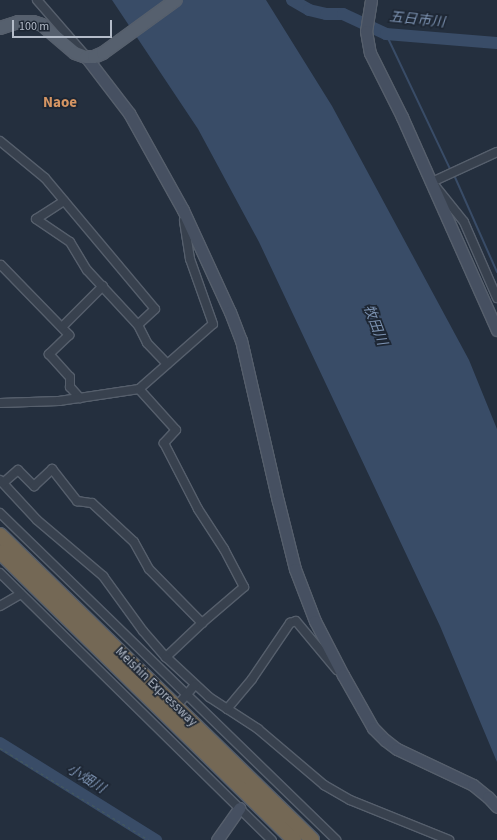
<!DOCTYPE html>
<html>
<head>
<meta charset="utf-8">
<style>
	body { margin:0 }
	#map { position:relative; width:497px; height:840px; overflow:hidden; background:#242f3e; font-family:"Source Sans 3","Noto Sans JP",sans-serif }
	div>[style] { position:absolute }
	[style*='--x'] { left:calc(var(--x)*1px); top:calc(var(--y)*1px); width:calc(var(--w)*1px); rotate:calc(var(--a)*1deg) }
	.water>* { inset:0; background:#394c67 }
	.stream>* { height:2px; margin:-1px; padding:0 1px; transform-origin:1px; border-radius:1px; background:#394c67 }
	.river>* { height:12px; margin:-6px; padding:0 6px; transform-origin:6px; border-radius:6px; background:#394c67 }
	.path>* { height:1px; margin-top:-0.5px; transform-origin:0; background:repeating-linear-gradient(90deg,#44595c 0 3px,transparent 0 6px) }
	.roads { filter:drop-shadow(1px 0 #565f6c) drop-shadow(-1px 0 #565f6c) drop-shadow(0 1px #565f6c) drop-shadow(0 -1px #565f6c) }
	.street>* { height:8px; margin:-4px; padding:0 4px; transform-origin:4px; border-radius:4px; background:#38414e }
	.secondary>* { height:11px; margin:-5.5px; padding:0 5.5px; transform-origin:5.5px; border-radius:5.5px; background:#465061 }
	.primary>* { height:12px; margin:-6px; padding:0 6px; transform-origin:6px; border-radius:6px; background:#56606e }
	.highway>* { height:14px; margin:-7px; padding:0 7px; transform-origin:7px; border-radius:7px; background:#746855 }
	span { translate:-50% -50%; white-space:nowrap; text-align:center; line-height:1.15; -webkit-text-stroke:3.5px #1d2633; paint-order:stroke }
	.street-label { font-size:13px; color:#b4bcc9 }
	.water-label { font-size:14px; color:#7c92b1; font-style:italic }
	.quarter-label { font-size:15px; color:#d59563; font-weight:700 }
	.scale { position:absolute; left:12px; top:20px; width:100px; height:18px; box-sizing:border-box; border:2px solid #b4bcc9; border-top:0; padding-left:5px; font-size:12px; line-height:14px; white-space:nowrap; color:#b4bcc9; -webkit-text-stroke:3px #1d2633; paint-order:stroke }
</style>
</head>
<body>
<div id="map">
	<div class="water">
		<div style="clip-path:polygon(112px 0,266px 0,332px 106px,469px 360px,497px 429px,497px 762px,440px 626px,259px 242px,198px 129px)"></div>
	</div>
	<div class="stream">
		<div style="--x:386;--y:34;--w:152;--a:64.6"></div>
		<div style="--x:454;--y:175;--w:106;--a:66.1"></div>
	</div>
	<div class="river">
		<div style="--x:292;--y:0;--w:20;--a:30"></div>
		<div style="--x:309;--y:10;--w:17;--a:13"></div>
		<div style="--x:326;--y:14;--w:17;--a:0"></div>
		<div style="--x:343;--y:14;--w:47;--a:24.9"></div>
		<div style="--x:386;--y:34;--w:111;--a:4.6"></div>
		<div style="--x:0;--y:743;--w:184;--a:31.9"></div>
	</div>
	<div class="path">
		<div style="--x:0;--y:748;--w:175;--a:31.7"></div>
	</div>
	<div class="roads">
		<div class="street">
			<div style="--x:37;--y:0;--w:73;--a:48.9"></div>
			<div style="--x:0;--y:141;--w:58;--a:39.4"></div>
			<div style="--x:45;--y:178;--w:171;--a:50"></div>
			<div style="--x:155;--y:309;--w:23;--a:137"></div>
			<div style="--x:497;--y:152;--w:72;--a:155.2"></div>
			<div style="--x:432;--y:182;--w:51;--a:51.3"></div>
			<div style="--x:464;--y:222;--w:83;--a:66.5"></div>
			<div style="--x:64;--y:201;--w:33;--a:147"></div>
			<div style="--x:36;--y:219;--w:41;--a:34.1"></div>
			<div style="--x:70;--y:242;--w:33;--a:59"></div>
			<div style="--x:87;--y:270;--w:75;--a:47.2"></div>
			<div style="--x:138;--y:325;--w:20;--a:63"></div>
			<div style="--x:147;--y:343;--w:29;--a:46"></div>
			<div style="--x:0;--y:266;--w:1;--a:-45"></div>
			<div style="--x:1;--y:265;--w:98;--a:45.8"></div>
			<div style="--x:69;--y:335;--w:28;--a:136"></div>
			<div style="--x:49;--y:354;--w:31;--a:48"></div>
			<div style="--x:70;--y:377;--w:10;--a:90"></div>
			<div style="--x:70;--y:387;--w:15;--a:48"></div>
			<div style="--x:62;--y:327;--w:58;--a:-45"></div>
			<div style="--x:139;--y:389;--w:55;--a:47.9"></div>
			<div style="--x:176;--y:430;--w:18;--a:133"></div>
			<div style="--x:164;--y:443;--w:74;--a:62.7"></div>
			<div style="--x:198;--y:509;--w:48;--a:57"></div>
			<div style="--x:224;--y:549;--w:43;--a:62.2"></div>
			<div style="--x:244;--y:587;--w:55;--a:139.4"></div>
			<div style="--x:202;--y:623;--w:50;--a:136.6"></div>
			<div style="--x:0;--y:403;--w:59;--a:-1.9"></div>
			<div style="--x:59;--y:401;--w:81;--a:-8.5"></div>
			<div style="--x:139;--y:389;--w:98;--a:-41.3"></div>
			<div style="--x:213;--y:324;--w:69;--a:-109.5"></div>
			<div style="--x:190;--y:259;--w:39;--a:-99"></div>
			<div style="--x:0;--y:480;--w:54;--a:47.2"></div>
			<div style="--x:37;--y:520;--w:87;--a:40.3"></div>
			<div style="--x:103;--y:576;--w:68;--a:54"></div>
			<div style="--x:143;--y:631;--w:35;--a:49"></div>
			<div style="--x:166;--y:657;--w:59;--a:42.9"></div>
			<div style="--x:209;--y:697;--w:59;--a:33.1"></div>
			<div style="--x:258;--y:729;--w:87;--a:40.3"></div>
			<div style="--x:324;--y:785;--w:30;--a:30"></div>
			<div style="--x:350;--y:800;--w:107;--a:22"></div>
			<div style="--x:3;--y:483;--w:20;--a:-41"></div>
			<div style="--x:18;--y:470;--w:23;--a:45"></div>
			<div style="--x:34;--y:486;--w:25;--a:-43"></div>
			<div style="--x:52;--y:469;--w:41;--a:52"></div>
			<div style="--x:77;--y:501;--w:15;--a:8"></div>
			<div style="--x:92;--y:503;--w:57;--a:42.9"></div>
			<div style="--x:134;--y:542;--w:31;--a:61"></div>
			<div style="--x:149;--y:569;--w:76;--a:45.5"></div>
			<div style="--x:0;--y:513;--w:469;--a:44.2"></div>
			<div style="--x:0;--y:573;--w:381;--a:44.5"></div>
			<div style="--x:0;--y:606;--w:24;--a:-30"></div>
			<div style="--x:181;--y:701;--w:21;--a:-49"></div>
			<div style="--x:227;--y:709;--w:39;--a:-50"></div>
			<div style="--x:252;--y:679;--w:68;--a:-55.8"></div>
			<div style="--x:290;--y:623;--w:6;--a:-18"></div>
			<div style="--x:296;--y:621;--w:64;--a:50.1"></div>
		</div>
		<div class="secondary">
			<div style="--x:371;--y:0;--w:31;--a:99"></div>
			<div style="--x:366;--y:31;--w:22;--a:80"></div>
			<div style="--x:370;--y:53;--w:72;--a:63.4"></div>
			<div style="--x:402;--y:117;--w:233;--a:66"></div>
			<div style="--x:86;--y:57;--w:71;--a:52.5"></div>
			<div style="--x:129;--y:113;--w:111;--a:60.9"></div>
			<div style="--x:183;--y:210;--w:112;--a:65.3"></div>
			<div style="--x:230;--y:312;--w:30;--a:69"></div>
			<div style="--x:241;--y:340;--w:165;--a:77.1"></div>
			<div style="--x:278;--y:501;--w:70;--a:76"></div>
			<div style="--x:295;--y:569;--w:56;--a:69"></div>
			<div style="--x:315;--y:621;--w:61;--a:62.6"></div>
			<div style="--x:343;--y:675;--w:61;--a:60.5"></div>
			<div style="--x:373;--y:728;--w:17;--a:45"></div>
			<div style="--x:385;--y:740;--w:15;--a:37"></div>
			<div style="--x:397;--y:749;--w:84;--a:25.3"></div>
			<div style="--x:473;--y:785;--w:19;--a:39"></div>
			<div style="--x:488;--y:797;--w:13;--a:48"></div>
			<div style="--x:217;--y:840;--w:39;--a:-55"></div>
		</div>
		<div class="primary">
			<div style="--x:0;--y:28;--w:19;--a:-18"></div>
			<div style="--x:18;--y:22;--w:15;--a:0"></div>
			<div style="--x:33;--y:22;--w:9;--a:18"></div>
			<div style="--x:42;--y:25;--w:43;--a:40.3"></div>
			<div style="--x:75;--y:53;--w:12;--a:20"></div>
			<div style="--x:86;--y:57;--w:8;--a:0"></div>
			<div style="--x:94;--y:57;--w:10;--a:-24"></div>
			<div style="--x:103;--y:53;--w:90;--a:-36"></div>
		</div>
		<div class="highway">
			<div style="--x:0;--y:535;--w:436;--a:44.3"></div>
			<div style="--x:0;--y:552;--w:412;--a:44.4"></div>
		</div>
	</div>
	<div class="street-label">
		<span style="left:156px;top:687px;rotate:44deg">Meishin Expressway</span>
	</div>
	<div class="water-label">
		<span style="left:417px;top:20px;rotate:6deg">五日市川</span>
		<span style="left:375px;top:325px;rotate:69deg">牧田川</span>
		<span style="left:86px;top:779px;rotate:32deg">小畑川</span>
	</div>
	<div class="quarter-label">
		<span style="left:60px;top:103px">Naoe</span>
	</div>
	<div class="scale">100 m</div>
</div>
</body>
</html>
